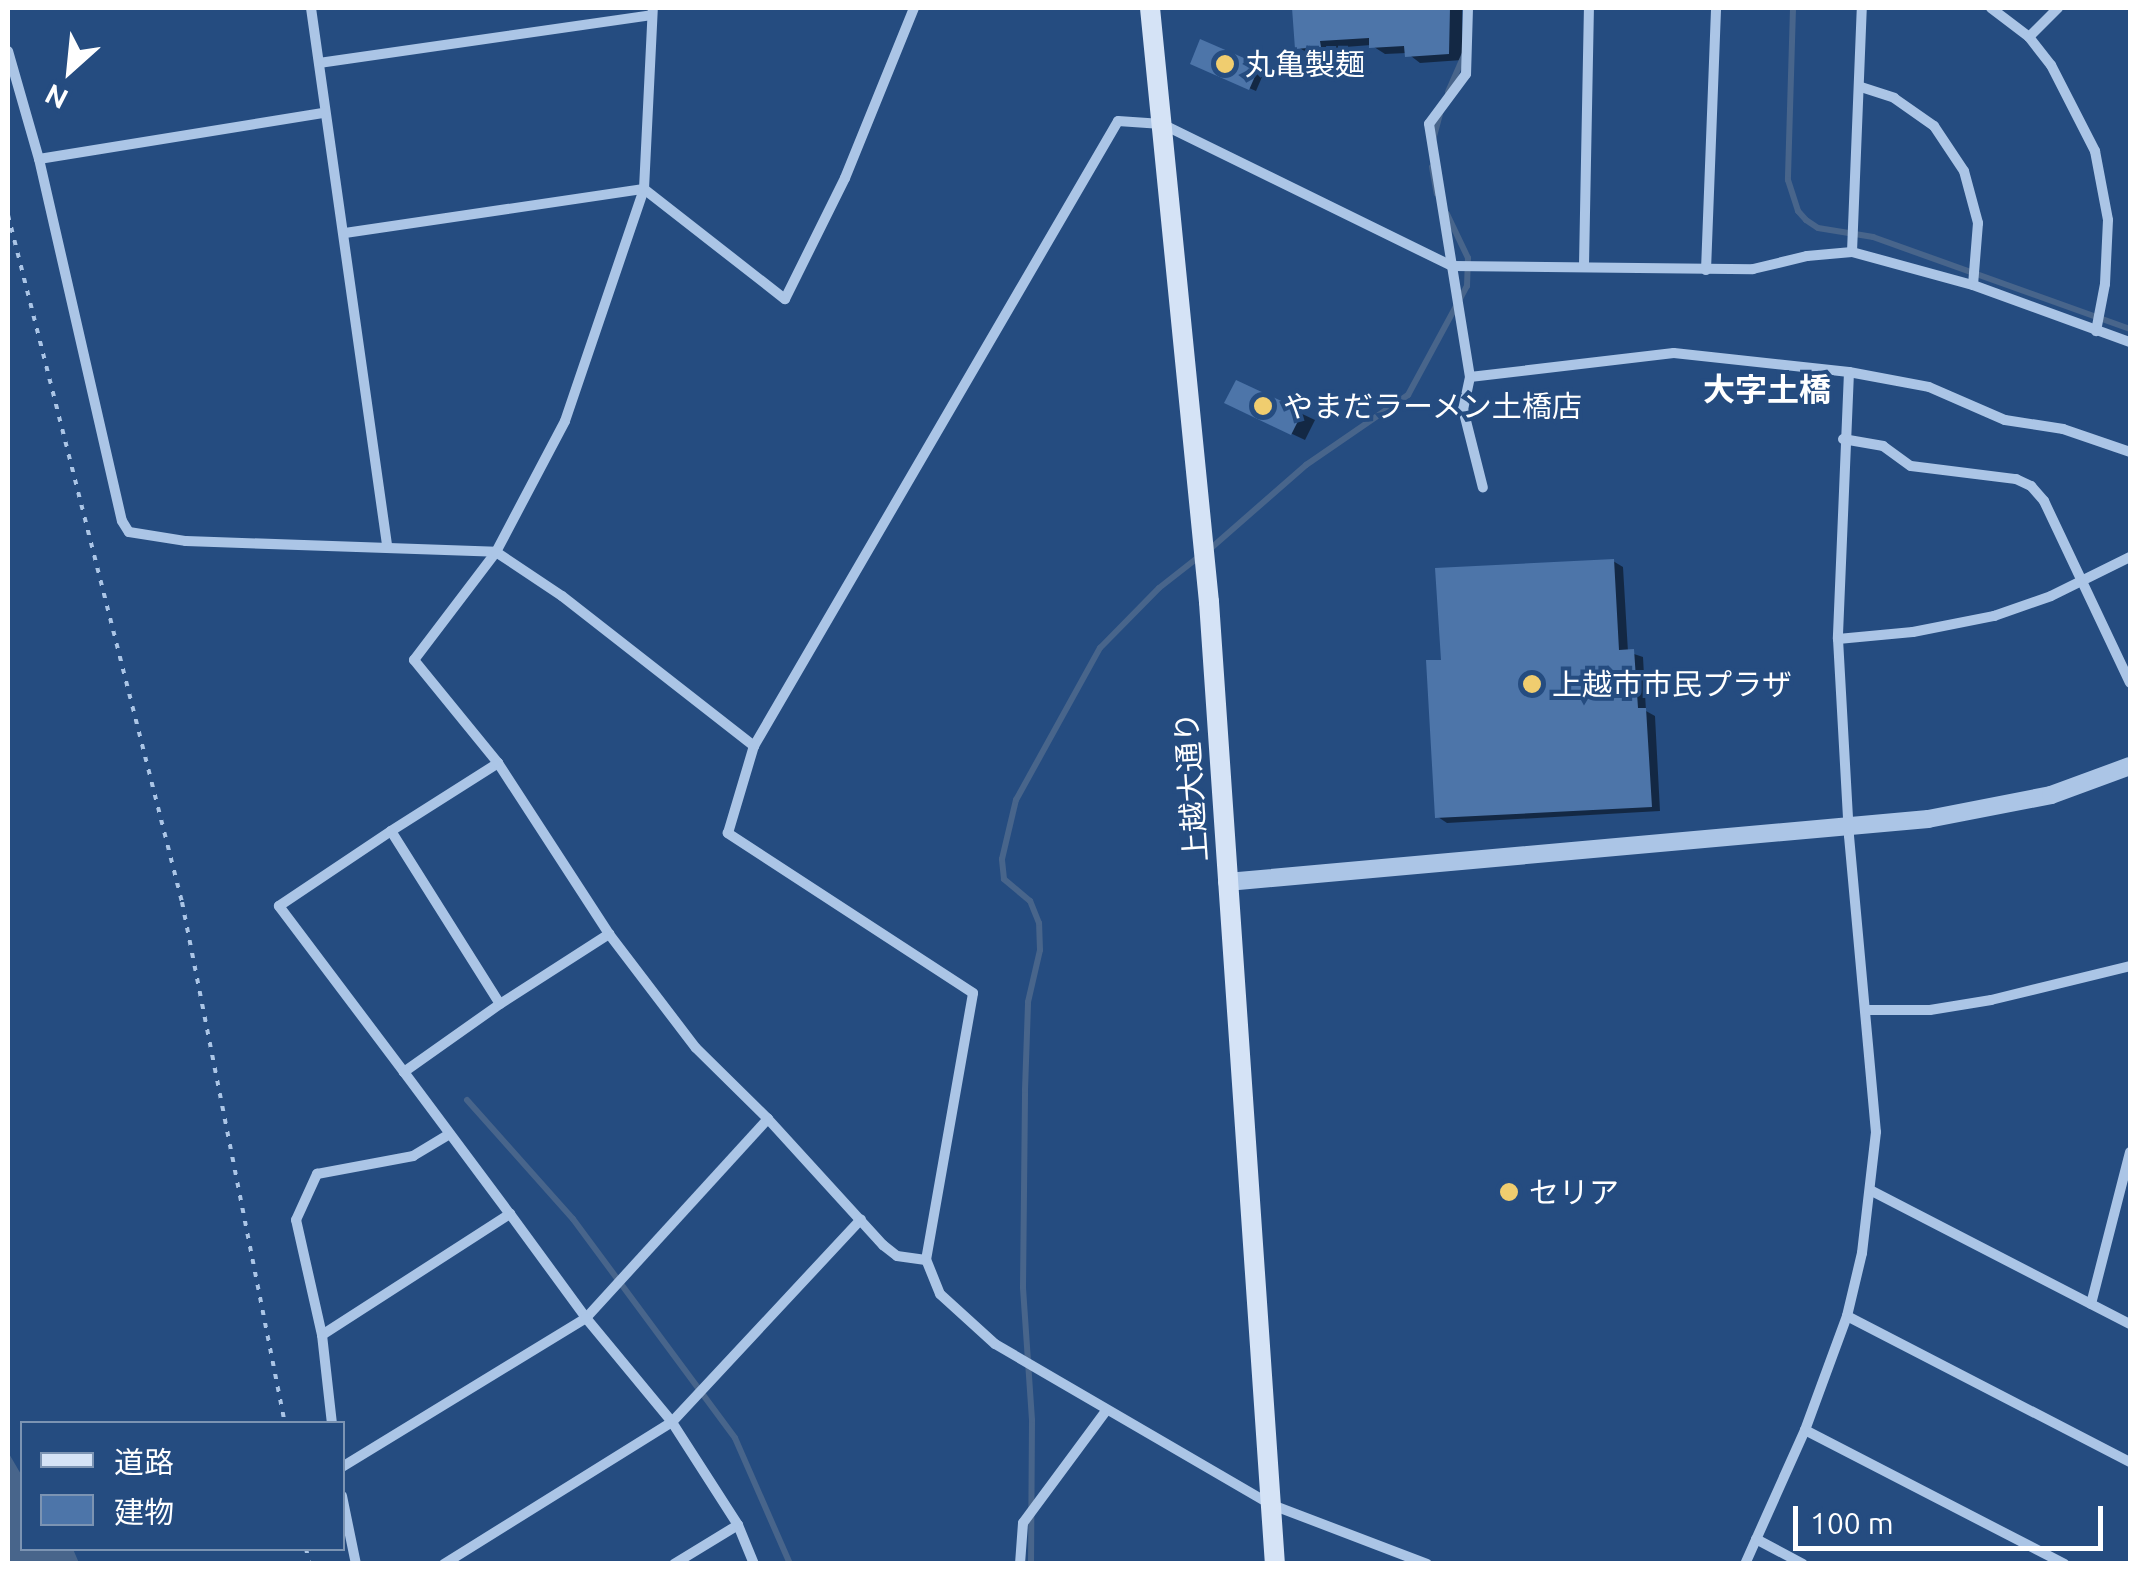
<!DOCTYPE html>
<html>
<head>
<meta charset="utf-8">
<style>
	body { margin:0 }
	#map { position:relative; width:2138px; height:1571px; overflow:hidden; background:#254c80; font-family:Ubuntu,"Noto Sans JP",sans-serif }
	div>[style] { position:absolute }
	[style*='--x'] { left:calc(var(--x)*1px); top:calc(var(--y)*1px); width:calc(var(--w)*1px); rotate:calc(var(--a)*1deg) }
	.water>* { inset:0; background:#48658b }
	.shadow>* { inset:0; background:#0007 }
	.stream>* { height:6px; margin:-3px; padding:0 3px; transform-origin:3px; border-radius:3px; background:#48658b }
	.building>* { inset:0; background:#4d75a9 }
	.path>* { height:4px; margin-top:-2px; transform-origin:0; background:repeating-linear-gradient(90deg,#abc5e6 0 5px,transparent 0 13px) }
	.minor>* { height:10px; margin:-5px; padding:0 5px; transform-origin:5px; border-radius:5px; background:#abc5e6 }
	.tertiary>* { height:18px; margin:-9px; padding:0 9px; transform-origin:9px; border-radius:9px; background:#abc5e6 }
	.secondary>* { height:20px; margin:-10px; padding:0 10px; transform-origin:10px; border-radius:10px; background:#d5e3f6 }
	.dots>* { width:28px; height:28px; translate:-50% -50%; box-sizing:border-box; border:5px solid #254c80; border-radius:50% }
	span { translate:-50% -50%; white-space:nowrap; text-align:center; line-height:1.15; -webkit-text-stroke:8px #254c80; paint-order:stroke }
	.poi-label { font-size:30px; color:#fff }
	.left { translate:0 -50%; text-align:left }
	.street-label { font-size:30px; color:#fff }
	.neighbourhood-label { font-size:32px; color:#fff; font-weight:700 }
	.frame { position:absolute; inset:0; border:10px solid #fff; pointer-events:none }
	.legend { position:absolute; left:20px; top:1421px; width:325px; height:130px; box-sizing:border-box; background:#254c80; border:2px solid #7c94b3; margin:0; padding:12px 18px; list-style:none; font-size:30px; color:#fff }
	.legend li { display:flex; align-items:center; gap:20px; height:50px }
	.legend b { width:50px; border:2px solid #7c94b3 }
	.north { position:absolute; left:20px; top:20px; width:100px; height:100px; -webkit-text-stroke:8px #254c80; paint-order:stroke; rotate:207deg; font-size:28px; font-weight:700; line-height:40px; text-align:center; color:#fff }
	.north::after { content:''; display:block; margin:auto; width:35px; height:45px; background:#fff; clip-path:polygon(50% 0,100% 100%,50% 72%,0 100%) }
	.scale { position:absolute; left:1793px; top:1506px; width:310px; height:45px; box-sizing:border-box; border:5px solid #fff; border-top:0; padding-left:12px; font-size:30px; line-height:35px; white-space:nowrap; color:#fff; -webkit-text-stroke:8px #254c80; paint-order:stroke }
</style>
</head>
<body>
<div id="map">
	<div class="water">
		<div style="clip-path:polygon(8px 1452px,22px 1476px,22px 1548px,73px 1549px,79px 1563px,8px 1563px)"></div>
	</div>
	<div class="shadow">
		<div style="clip-path:polygon(1294px 8px,1462px 8px,1462px 60px,1420px 63px,1407px 53px,1385px 54px,1371px 45px,1332px 48px,1333px 54px,1311px 55px,1298px 47px)"></div>
		<div style="clip-path:polygon(1198px 66px,1259px 67px,1265px 70px,1256px 91px)"></div>
		<div style="clip-path:polygon(1237px 383px,1315px 420px,1305px 440px,1241px 410px)"></div>
		<div style="clip-path:polygon(1613px 561px,1623px 567px,1628px 652px,1643px 657px,1646px 711px,1655px 716px,1660px 811px,1447px 823px,1438px 817px,1443px 662px)"></div>
	</div>
	<div class="stream">
		<div style="--x:1793;--y:8;--w:172;--a:91.7"></div>
		<div style="--x:1788;--y:180;--w:33;--a:72"></div>
		<div style="--x:1798;--y:211;--w:12;--a:48"></div>
		<div style="--x:1806;--y:220;--w:14;--a:34"></div>
		<div style="--x:1818;--y:228;--w:56;--a:9.3"></div>
		<div style="--x:1873;--y:237;--w:273;--a:19.7"></div>
		<div style="--x:1448;--y:92;--w:43;--a:-66.4"></div>
		<div style="--x:1433;--y:140;--w:28;--a:-75"></div>
		<div style="--x:1432;--y:167;--w:27;--a:80"></div>
		<div style="--x:1210;--y:549;--w:128;--a:-41.2"></div>
		<div style="--x:1306;--y:465;--w:124;--a:-34.5"></div>
		<div style="--x:1408;--y:395;--w:124;--a:-61.6"></div>
		<div style="--x:1467;--y:286;--w:28;--a:-88"></div>
		<div style="--x:1468;--y:258;--w:49;--a:-115.5"></div>
		<div style="--x:467;--y:1100;--w:159;--a:48.3"></div>
		<div style="--x:573;--y:1219;--w:272;--a:53.5"></div>
		<div style="--x:735;--y:1438;--w:137;--a:66.4"></div>
		<div style="--x:1031;--y:1564;--w:144;--a:-89.6"></div>
		<div style="--x:1032;--y:1420;--w:133;--a:-93.9"></div>
		<div style="--x:1023;--y:1287;--w:197;--a:-89.4"></div>
		<div style="--x:1025;--y:1090;--w:88;--a:-88"></div>
		<div style="--x:1028;--y:1002;--w:53;--a:-77"></div>
		<div style="--x:1040;--y:950;--w:27;--a:-92"></div>
		<div style="--x:1039;--y:923;--w:24;--a:-112"></div>
		<div style="--x:1030;--y:901;--w:34;--a:-140"></div>
		<div style="--x:1004;--y:879;--w:20;--a:-96"></div>
		<div style="--x:1002;--y:859;--w:61;--a:-76.7"></div>
		<div style="--x:1016;--y:800;--w:174;--a:-61.1"></div>
		<div style="--x:1100;--y:648;--w:84;--a:-45.5"></div>
		<div style="--x:1159;--y:588;--w:52;--a:-38"></div>
	</div>
	<div class="building">
		<div style="clip-path:polygon(1292px 8px,1450px 8px,1449px 54px,1405px 57px,1404px 46px,1369px 48px,1369px 38px,1320px 41px,1321px 47px,1295px 49px)"></div>
		<div style="clip-path:polygon(1200px 39px,1260px 65px,1249px 90px,1190px 64px)"></div>
		<div style="clip-path:polygon(1236px 380px,1303px 411px,1291px 435px,1224px 403px)"></div>
		<div style="clip-path:polygon(1614px 559px,1619px 650px,1634px 649px,1638px 708px,1646px 708px,1652px 807px,1435px 818px,1426px 660px,1441px 660px,1435px 568px)"></div>
	</div>
	<div class="path">
		<div style="--x:8;--y:215;--w:709;--a:75.79"></div>
		<div style="--x:182;--y:902;--w:532;--a:78.84"></div>
		<div style="--x:306;--y:1548;--w:16;--a:79"></div>
	</div>
	<div class="minor">
		<div style="--x:311;--y:8;--w:542;--a:81.94"></div>
		<div style="--x:1468;--y:8;--w:66;--a:91.7"></div>
		<div style="--x:1466;--y:74;--w:62;--a:126.5"></div>
		<div style="--x:1429;--y:124;--w:256;--a:80.8"></div>
		<div style="--x:1470;--y:377;--w:205;--a:-6.7"></div>
		<div style="--x:1674;--y:353;--w:176;--a:6.2"></div>
		<div style="--x:1849;--y:372;--w:267;--a:92.4"></div>
		<div style="--x:1838;--y:639;--w:197;--a:86.8"></div>
		<div style="--x:1849;--y:836;--w:297;--a:84.8"></div>
		<div style="--x:1876;--y:1132;--w:122;--a:96.6"></div>
		<div style="--x:1862;--y:1253;--w:65;--a:103.4"></div>
		<div style="--x:1847;--y:1316;--w:121;--a:110.2"></div>
		<div style="--x:1805;--y:1430;--w:147;--a:114.1"></div>
		<div style="--x:1991;--y:8;--w:48;--a:37.3"></div>
		<div style="--x:2029;--y:37;--w:36;--a:52"></div>
		<div style="--x:2051;--y:65;--w:97;--a:62.9"></div>
		<div style="--x:2095;--y:151;--w:70;--a:79.3"></div>
		<div style="--x:2108;--y:220;--w:64;--a:92.7"></div>
		<div style="--x:2105;--y:284;--w:48;--a:100.8"></div>
		<div style="--x:2029;--y:37;--w:41;--a:-45"></div>
		<div style="--x:8;--y:51;--w:112;--a:74"></div>
		<div style="--x:39;--y:159;--w:371;--a:77.1"></div>
		<div style="--x:122;--y:521;--w:13;--a:58"></div>
		<div style="--x:129;--y:532;--w:58;--a:9"></div>
		<div style="--x:186;--y:541;--w:310;--a:2"></div>
		<div style="--x:496;--y:552;--w:79;--a:33.7"></div>
		<div style="--x:562;--y:596;--w:244;--a:38"></div>
		<div style="--x:319;--y:63;--w:336;--a:-8.2"></div>
		<div style="--x:1861;--y:87;--w:35;--a:18"></div>
		<div style="--x:1894;--y:98;--w:49;--a:35"></div>
		<div style="--x:1934;--y:126;--w:54;--a:56.3"></div>
		<div style="--x:1964;--y:171;--w:54;--a:74.9"></div>
		<div style="--x:1978;--y:223;--w:62;--a:94.6"></div>
		<div style="--x:39;--y:159;--w:289;--a:-9.2"></div>
		<div style="--x:345;--y:233;--w:302;--a:-8.4"></div>
		<div style="--x:644;--y:189;--w:179;--a:38"></div>
		<div style="--x:785;--y:299;--w:135;--a:-63.6"></div>
		<div style="--x:845;--y:178;--w:183;--a:-67.9"></div>
		<div style="--x:1852;--y:252;--w:244;--a:-87.7"></div>
		<div style="--x:1584;--y:265;--w:257;--a:-88.9"></div>
		<div style="--x:1706;--y:270;--w:262;--a:-87.8"></div>
		<div style="--x:1849;--y:372;--w:81;--a:10.6"></div>
		<div style="--x:1929;--y:387;--w:83;--a:23.5"></div>
		<div style="--x:2005;--y:420;--w:59;--a:8.8"></div>
		<div style="--x:2063;--y:429;--w:71;--a:18.9"></div>
		<div style="--x:1470;--y:377;--w:33;--a:102"></div>
		<div style="--x:1463;--y:409;--w:81;--a:75.8"></div>
		<div style="--x:1843;--y:439;--w:41;--a:9.9"></div>
		<div style="--x:1883;--y:446;--w:34;--a:36"></div>
		<div style="--x:1911;--y:466;--w:106;--a:7.1"></div>
		<div style="--x:2016;--y:479;--w:17;--a:25"></div>
		<div style="--x:2031;--y:486;--w:20;--a:49"></div>
		<div style="--x:2044;--y:501;--w:201;--a:64.7"></div>
		<div style="--x:1838;--y:639;--w:75;--a:-5.3"></div>
		<div style="--x:1913;--y:632;--w:83;--a:-11.2"></div>
		<div style="--x:1994;--y:616;--w:60;--a:-19.3"></div>
		<div style="--x:2051;--y:596;--w:88;--a:-26.3"></div>
		<div style="--x:498;--y:763;--w:133;--a:-129.2"></div>
		<div style="--x:414;--y:660;--w:136;--a:-52.8"></div>
		<div style="--x:496;--y:552;--w:148;--a:-62.2"></div>
		<div style="--x:565;--y:421;--w:245;--a:-71.2"></div>
		<div style="--x:644;--y:189;--w:181;--a:-87.2"></div>
		<div style="--x:391;--y:831;--w:127;--a:-32.4"></div>
		<div style="--x:498;--y:763;--w:204;--a:57"></div>
		<div style="--x:500;--y:1004;--w:118;--a:144.7"></div>
		<div style="--x:404;--y:1072;--w:208;--a:-127"></div>
		<div style="--x:279;--y:906;--w:135;--a:-33.8"></div>
		<div style="--x:391;--y:831;--w:204;--a:57.8"></div>
		<div style="--x:500;--y:1004;--w:130;--a:-32.7"></div>
		<div style="--x:609;--y:934;--w:143;--a:52.7"></div>
		<div style="--x:696;--y:1048;--w:101;--a:44.6"></div>
		<div style="--x:768;--y:1119;--w:171;--a:47.6"></div>
		<div style="--x:883;--y:1245;--w:18;--a:38"></div>
		<div style="--x:897;--y:1256;--w:29;--a:8"></div>
		<div style="--x:1866;--y:1010;--w:64;--a:0"></div>
		<div style="--x:1930;--y:1010;--w:62;--a:-9.3"></div>
		<div style="--x:1991;--y:1000;--w:143;--a:-13.7"></div>
		<div style="--x:404;--y:1072;--w:177;--a:53.3"></div>
		<div style="--x:1870;--y:1190;--w:292;--a:27.3"></div>
		<div style="--x:2091;--y:1304;--w:157;--a:-75.6"></div>
		<div style="--x:1847;--y:1316;--w:318;--a:27.3"></div>
		<div style="--x:322;--y:1335;--w:118;--a:-102.7"></div>
		<div style="--x:296;--y:1220;--w:51;--a:-65.5"></div>
		<div style="--x:317;--y:1174;--w:98;--a:-10.6"></div>
		<div style="--x:413;--y:1156;--w:41;--a:-31"></div>
		<div style="--x:332;--y:1424;--w:90;--a:-96.4"></div>
		<div style="--x:322;--y:1335;--w:224;--a:-32.8"></div>
		<div style="--x:510;--y:1214;--w:129;--a:53.8"></div>
		<div style="--x:586;--y:1318;--w:270;--a:-47.6"></div>
		<div style="--x:1805;--y:1430;--w:292;--a:27.3"></div>
		<div style="--x:342;--y:1467;--w:286;--a:-31.4"></div>
		<div style="--x:586;--y:1318;--w:135;--a:50.4"></div>
		<div style="--x:672;--y:1422;--w:269;--a:148.1"></div>
		<div style="--x:342;--y:1496;--w:69;--a:78.4"></div>
		<div style="--x:738;--y:1525;--w:42;--a:67.7"></div>
		<div style="--x:1756;--y:1539;--w:53;--a:28"></div>
		<div style="--x:674;--y:1564;--w:75;--a:-31.4"></div>
		<div style="--x:738;--y:1525;--w:122;--a:-122.7"></div>
		<div style="--x:672;--y:1422;--w:277;--a:-47"></div>
		<div style="--x:1020;--y:1564;--w:41;--a:-85.8"></div>
		<div style="--x:1023;--y:1523;--w:139;--a:-53.5"></div>
		<div style="--x:1427;--y:1564;--w:168;--a:-159.1"></div>
		<div style="--x:1270;--y:1504;--w:318;--a:-149.8"></div>
		<div style="--x:995;--y:1344;--w:74;--a:-137.7"></div>
		<div style="--x:940;--y:1294;--w:37;--a:-112"></div>
		<div style="--x:926;--y:1260;--w:271;--a:-80"></div>
		<div style="--x:973;--y:993;--w:293;--a:-146.9"></div>
		<div style="--x:728;--y:833;--w:91;--a:-73.4"></div>
		<div style="--x:754;--y:746;--w:723;--a:-59.78"></div>
		<div style="--x:1118;--y:121;--w:44;--a:3.9"></div>
		<div style="--x:1162;--y:124;--w:323;--a:26.1"></div>
		<div style="--x:1452;--y:266;--w:301;--a:0.6"></div>
		<div style="--x:1753;--y:269;--w:56;--a:-13.5"></div>
		<div style="--x:1807;--y:256;--w:45;--a:-5.1"></div>
		<div style="--x:1852;--y:252;--w:125;--a:15.3"></div>
		<div style="--x:1973;--y:285;--w:167;--a:20"></div>
	</div>
	<div class="tertiary">
		<div style="--x:1227;--y:882;--w:704;--a:-5.14"></div>
		<div style="--x:1928;--y:819;--w:125;--a:-11"></div>
		<div style="--x:2051;--y:795;--w:84;--a:-20.2"></div>
	</div>
	<div class="secondary">
		<div style="--x:1150;--y:8;--w:597;--a:84.33"></div>
		<div style="--x:1209;--y:602;--w:964;--a:86.08"></div>
	</div>
	<div class="dots">
		<div style="left:1225px;top:64px;background:#f0cd6f"></div>
		<div style="left:1263px;top:406px;background:#f0cd6f"></div>
		<div style="left:1532px;top:684px;background:#f0cd6f"></div>
		<div style="left:1509px;top:1192px;background:#f0cd6f"></div>
	</div>
	<div class="poi-label">
		<span class="left" style="left:1245px;top:64px">丸亀製麺</span>
		<span class="left" style="left:1283px;top:406px">やまだラーメン土橋店</span>
		<span class="left" style="left:1552px;top:684px">上越市市民プラザ</span>
		<span class="left" style="left:1529px;top:1192px">セリア</span>
	</div>
	<div class="street-label">
		<span style="left:1191px;top:787px;rotate:-94deg">上越大通り</span>
	</div>
	<div class="neighbourhood-label">
		<span style="left:1767px;top:389px">大字土橋</span>
	</div>
	<div class="frame"></div>
	<ul class="legend">
	<li><b style="height:12px;background:#d5e3f6"></b>道路</li>
	<li><b style="height:28px;background:#4d75a9"></b>建物</li>
	</ul>
	<div class="north">N</div>
	<div class="scale">100 m</div>
</div>
</body>
</html>
